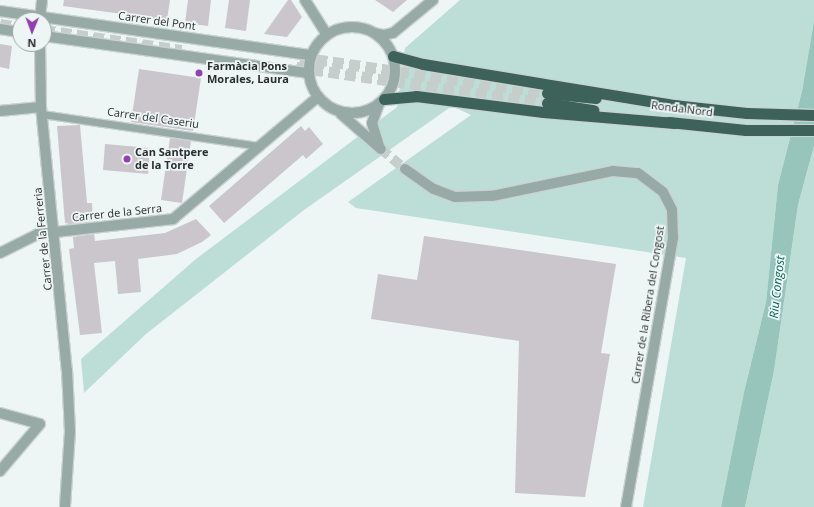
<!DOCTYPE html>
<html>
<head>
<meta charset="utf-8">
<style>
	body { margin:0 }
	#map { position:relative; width:814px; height:507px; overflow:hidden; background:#edf6f4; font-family:"Open Sans",sans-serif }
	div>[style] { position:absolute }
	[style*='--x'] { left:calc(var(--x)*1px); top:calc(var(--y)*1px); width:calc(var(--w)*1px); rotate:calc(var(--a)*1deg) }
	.green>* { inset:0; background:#bdded7 }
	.water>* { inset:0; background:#97c5bb }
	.building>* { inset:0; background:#cac6cc }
	.minor-tunnel>* { height:10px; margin-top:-5px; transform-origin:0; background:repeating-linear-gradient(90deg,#c6cecc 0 10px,transparent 0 15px) }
	.trunk-tunnel>* { height:11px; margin-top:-5.5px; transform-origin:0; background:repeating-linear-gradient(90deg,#c6cecc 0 11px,transparent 0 16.5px) }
	.roads { filter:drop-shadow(1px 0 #cad2d0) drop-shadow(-1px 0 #cad2d0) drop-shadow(0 1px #cad2d0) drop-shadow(0 -1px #cad2d0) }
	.pedestrian>* { height:7px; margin:-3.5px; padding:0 3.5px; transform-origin:3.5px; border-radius:3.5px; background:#97aaa6 }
	.minor>* { height:10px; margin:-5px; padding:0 5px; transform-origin:5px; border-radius:5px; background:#97aaa6 }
	.minor>.ring { margin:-5px; padding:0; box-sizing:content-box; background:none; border:10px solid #97aaa6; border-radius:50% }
	.trunk>* { height:11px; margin:-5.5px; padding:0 5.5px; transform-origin:5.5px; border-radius:5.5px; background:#3c625a }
	.dots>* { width:11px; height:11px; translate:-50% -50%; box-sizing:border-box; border:2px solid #edf6f4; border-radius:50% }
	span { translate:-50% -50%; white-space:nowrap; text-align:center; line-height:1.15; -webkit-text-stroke:3.5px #edf6f4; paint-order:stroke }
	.street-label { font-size:11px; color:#2b2e2e }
	.poi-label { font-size:11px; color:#2b2e2e; font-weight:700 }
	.left { translate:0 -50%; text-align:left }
	.water-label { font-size:12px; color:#056356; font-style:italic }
	.north { position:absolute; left:12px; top:12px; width:40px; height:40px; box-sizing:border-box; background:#edf6f4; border:1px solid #9fa6a5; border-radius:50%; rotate:181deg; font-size:11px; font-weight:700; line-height:16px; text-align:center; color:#2b2e2e }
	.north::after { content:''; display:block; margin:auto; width:14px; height:18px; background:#9341af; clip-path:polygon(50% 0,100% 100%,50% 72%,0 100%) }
</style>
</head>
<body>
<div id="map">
	<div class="green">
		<div style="clip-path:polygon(460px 0,814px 0,814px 21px,802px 91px,778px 185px,766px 302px,744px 392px,721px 507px,643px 507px,686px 258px,356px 208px,348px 202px,471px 115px,452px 106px,304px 210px,146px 334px,84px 393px,81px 359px,196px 259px,397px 107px,405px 48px)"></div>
		<div style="clip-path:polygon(814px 146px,814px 507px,745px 507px,774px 371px,798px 205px)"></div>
	</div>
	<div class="water">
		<div style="clip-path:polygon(814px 21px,814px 146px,798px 205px,774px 371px,745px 507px,721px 507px,744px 392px,766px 302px,778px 185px,802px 91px)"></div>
	</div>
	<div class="building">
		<div style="clip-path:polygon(64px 0,170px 0,167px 20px,63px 6px)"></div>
		<div style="clip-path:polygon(188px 0,211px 0,208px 26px,185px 23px)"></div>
		<div style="clip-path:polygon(229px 0,250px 0,246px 31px,225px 28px)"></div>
		<div style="clip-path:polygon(288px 0,291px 0,302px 17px,287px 37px,264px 34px)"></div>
		<div style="clip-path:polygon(375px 0,407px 0,393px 12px)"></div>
		<div style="clip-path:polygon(0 44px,12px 46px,9px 69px,0 67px)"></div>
		<div style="clip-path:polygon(139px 69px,201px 78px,193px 131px,131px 122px)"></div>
		<div style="clip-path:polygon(80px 125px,87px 203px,92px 203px,93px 221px,70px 224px,65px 223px,57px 126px)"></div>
		<div style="clip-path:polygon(301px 126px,305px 131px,309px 127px,323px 144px,306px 159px,303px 155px,224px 223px,209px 206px)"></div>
		<div style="clip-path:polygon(170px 138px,191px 141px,182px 203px,161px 200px)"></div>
		<div style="clip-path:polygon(105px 144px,150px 148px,148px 174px,103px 170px)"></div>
		<div style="clip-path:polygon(196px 219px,211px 235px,202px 242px,177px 254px,138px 259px,141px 292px,118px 294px,115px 261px,94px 263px,102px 333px,80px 335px,69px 249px,74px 248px,73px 237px,94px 234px,95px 241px,165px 233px)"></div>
		<div style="clip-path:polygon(424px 236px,616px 264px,601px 353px,610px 354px,585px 497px,515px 493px,519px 341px,371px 319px,378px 274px,417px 280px)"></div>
	</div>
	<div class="minor-tunnel">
		<div style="--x:381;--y:149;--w:31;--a:40"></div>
	</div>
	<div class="trunk-tunnel">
		<div style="--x:0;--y:24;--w:20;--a:9"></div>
		<div style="--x:44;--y:30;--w:139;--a:8.2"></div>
		<div style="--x:300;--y:57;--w:250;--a:8.3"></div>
		<div style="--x:296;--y:67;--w:254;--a:8.2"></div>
	</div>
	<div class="roads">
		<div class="pedestrian">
			<div style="--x:42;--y:114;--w:220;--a:8.4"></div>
		</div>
		<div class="minor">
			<div style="--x:305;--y:0;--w:41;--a:57.8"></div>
			<div style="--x:0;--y:11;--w:314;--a:8.1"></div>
			<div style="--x:40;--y:17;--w:17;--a:-83"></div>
			<div class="ring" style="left:309px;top:27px;width:76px;height:76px"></div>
			<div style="--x:0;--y:29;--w:20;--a:9"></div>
			<div style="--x:375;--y:33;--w:9;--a:13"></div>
			<div style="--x:384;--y:35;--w:9;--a:-13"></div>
			<div style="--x:393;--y:33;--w:52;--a:-39.5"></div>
			<div style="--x:44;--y:36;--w:267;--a:8"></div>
			<div style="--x:40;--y:44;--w:63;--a:89.1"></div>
			<div style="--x:41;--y:107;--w:264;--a:84.4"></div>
			<div style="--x:67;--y:370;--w:61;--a:87.2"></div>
			<div style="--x:70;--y:431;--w:76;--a:93.8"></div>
			<div style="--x:0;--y:111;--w:41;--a:-5.6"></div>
			<div style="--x:341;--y:114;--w:53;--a:41.2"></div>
			<div style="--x:379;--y:146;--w:24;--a:-107"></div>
			<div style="--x:372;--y:123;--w:20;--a:-70"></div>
			<div style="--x:405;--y:169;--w:35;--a:35"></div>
			<div style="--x:434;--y:189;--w:22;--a:21"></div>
			<div style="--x:455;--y:197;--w:37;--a:-2"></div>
			<div style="--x:492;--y:196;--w:124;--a:-11.7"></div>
			<div style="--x:613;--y:171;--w:25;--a:5"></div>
			<div style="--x:638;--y:173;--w:31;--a:37"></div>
			<div style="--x:663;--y:192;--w:20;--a:63"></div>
			<div style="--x:672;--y:210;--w:28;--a:88"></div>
			<div style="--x:673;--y:238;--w:273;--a:99.9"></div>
			<div style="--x:0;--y:253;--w:42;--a:-26.6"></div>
			<div style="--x:38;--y:234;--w:136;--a:-6.3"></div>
			<div style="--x:173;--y:219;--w:189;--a:-40.1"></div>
			<div style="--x:0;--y:413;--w:41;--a:15.4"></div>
			<div style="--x:40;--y:424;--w:62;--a:130.4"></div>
		</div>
		<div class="trunk">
			<div style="--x:393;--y:56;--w:31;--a:15"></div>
			<div style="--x:423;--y:64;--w:260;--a:9.3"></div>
			<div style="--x:547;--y:93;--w:49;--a:5.8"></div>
			<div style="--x:384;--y:99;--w:32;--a:-5"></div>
			<div style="--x:416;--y:96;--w:128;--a:7.2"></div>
			<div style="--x:543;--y:112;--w:132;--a:4.8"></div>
			<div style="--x:547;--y:103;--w:47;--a:8.7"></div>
			<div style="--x:673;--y:105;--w:74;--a:6.2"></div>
			<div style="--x:747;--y:113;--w:67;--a:1.7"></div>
			<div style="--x:669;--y:122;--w:77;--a:5.9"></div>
			<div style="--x:746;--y:130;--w:68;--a:0"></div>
		</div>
	</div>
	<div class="dots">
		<div style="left:199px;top:73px;background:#9341af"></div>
		<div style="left:127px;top:159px;background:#9341af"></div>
	</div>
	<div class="street-label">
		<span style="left:157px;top:21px;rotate:8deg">Carrer del Pont</span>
		<span style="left:682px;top:109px;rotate:7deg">Ronda Nord</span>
		<span style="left:153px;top:118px;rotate:8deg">Carrer del Caseriu</span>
		<span style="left:117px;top:213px;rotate:-6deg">Carrer de la Serra</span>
		<span style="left:43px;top:239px;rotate:-96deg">Carrer de la Ferreria</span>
		<span style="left:648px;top:305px;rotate:-81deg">Carrer de la Ribera del Congost</span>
	</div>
	<div class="poi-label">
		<span class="left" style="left:207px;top:73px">Farmàcia Pons<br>Morales, Laura</span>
		<span class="left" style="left:135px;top:159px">Can Santpere<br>de la Torre</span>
	</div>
	<div class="water-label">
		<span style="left:777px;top:287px;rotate:-84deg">Riu Congost</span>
	</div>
	<div class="north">N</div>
</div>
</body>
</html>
